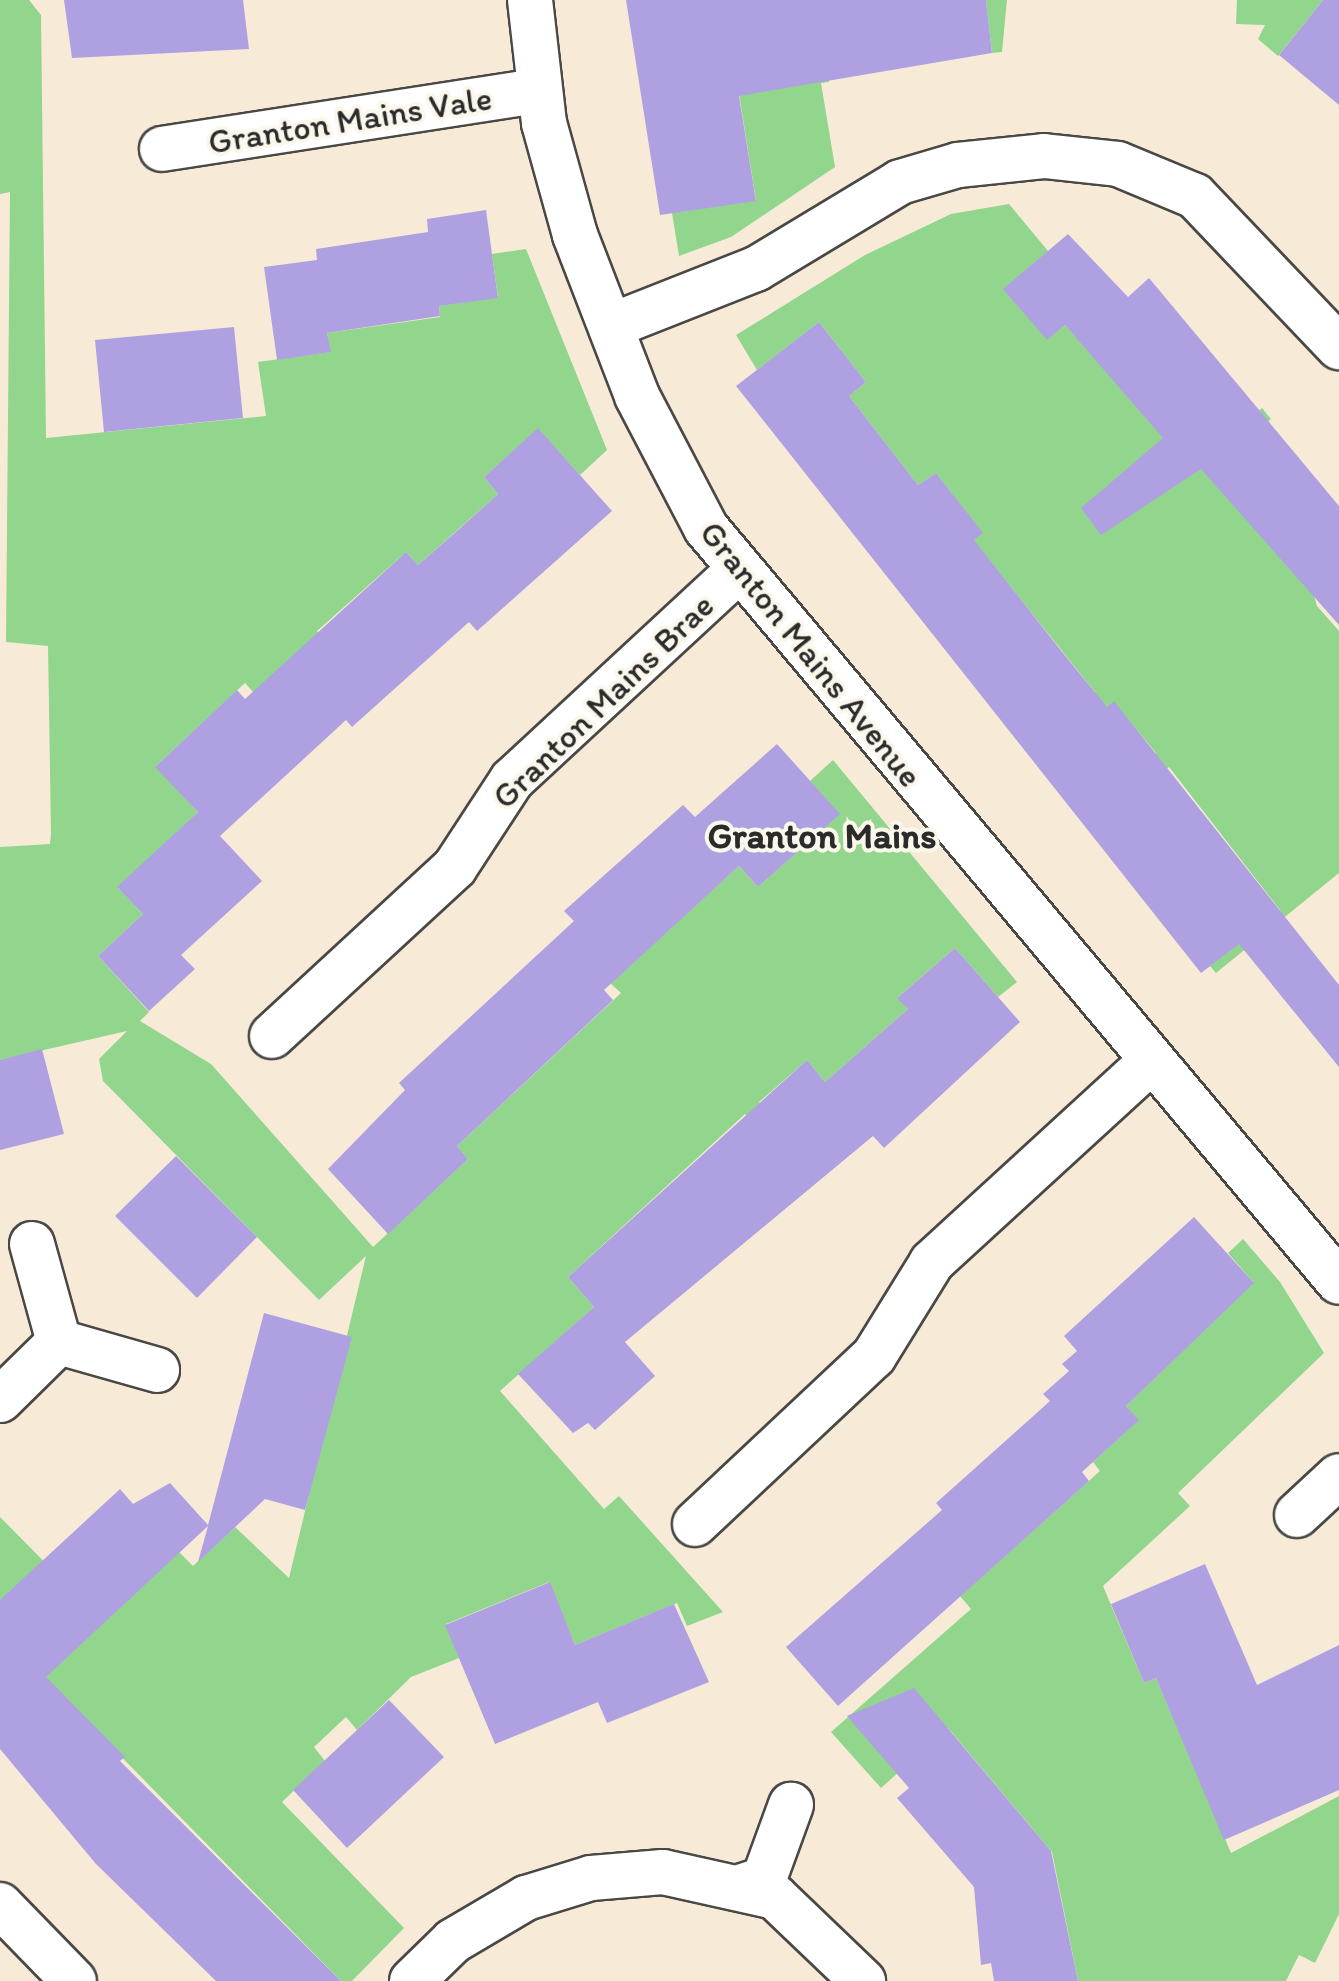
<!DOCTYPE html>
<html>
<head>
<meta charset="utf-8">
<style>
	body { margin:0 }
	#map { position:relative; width:1339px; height:1981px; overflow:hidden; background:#f7ebd8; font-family:Itim,sans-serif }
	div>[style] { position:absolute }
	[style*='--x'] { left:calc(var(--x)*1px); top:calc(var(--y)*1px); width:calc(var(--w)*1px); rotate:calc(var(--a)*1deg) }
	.green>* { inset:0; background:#92d58d }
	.building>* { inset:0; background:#afa1e1 }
	.roads { filter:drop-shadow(2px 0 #4a4845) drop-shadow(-2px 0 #4a4845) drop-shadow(0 2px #4a4845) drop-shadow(0 -2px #4a4845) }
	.street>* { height:44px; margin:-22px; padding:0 22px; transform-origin:22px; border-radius:22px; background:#fff }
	span { translate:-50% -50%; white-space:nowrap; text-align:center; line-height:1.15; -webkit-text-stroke:8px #fbf7ec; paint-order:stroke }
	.street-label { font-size:34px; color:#2b2b2b }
	.neighbourhood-label { font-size:36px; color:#2b2b2b; font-weight:700 }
</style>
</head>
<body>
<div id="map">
	<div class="green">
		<div style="clip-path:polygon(0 0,29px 0,41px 15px,46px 438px,266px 416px,258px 362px,330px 352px,327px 333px,440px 317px,439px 306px,498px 297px,492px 254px,526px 249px,607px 450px,580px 475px,538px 429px,484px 477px,498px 494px,418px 565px,406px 552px,317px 631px,355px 674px,253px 692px,245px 683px,156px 766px,198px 812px,118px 888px,143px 914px,98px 956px,149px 1012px,140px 1021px,211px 1064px,373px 1247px,468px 1159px,457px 1146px,621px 993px,610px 983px,739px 866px,758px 887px,839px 814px,810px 781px,833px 760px,1017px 982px,998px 997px,955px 948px,898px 997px,908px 1009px,825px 1082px,807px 1060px,759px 1102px,778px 1126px,766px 1136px,745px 1114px,568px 1277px,594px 1307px,500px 1391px,604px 1509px,619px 1496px,723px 1612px,687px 1626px,677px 1603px,575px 1645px,549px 1582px,446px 1624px,459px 1658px,411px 1677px,357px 1730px,346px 1717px,314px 1747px,325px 1761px,282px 1802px,404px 1928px,352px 1981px,341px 1981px,0 1633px,0 1517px,104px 1622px,179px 1552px,193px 1566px,235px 1527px,289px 1578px,366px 1256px,319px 1300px,103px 1081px,99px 1059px,127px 1031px,0 1060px,0 847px,50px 844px,51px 834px,48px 646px,6px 642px,10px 192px,0 194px)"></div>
		<div style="clip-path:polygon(724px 0,818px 0,829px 82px,821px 83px,835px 167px,731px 237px,679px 256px,672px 213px,756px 200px)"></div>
		<div style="clip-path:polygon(986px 0,1007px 0,1002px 52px,992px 53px)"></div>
		<div style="clip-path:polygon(1237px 0,1323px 0,1278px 56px,1258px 39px,1265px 25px,1236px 24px)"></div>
		<div style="clip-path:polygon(1009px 204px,1048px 251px,1047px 339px,1065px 325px,1194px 467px,1262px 408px,1271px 419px,1264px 425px,1317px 606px,1339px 631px,1339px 873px,1216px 973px,1210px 966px,1280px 910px,1169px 767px,1097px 823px,1087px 809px,1156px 753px,1114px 702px,1082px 728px,1095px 692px,981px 550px,903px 602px,982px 533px,936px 473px,918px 485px,849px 396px,866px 382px,819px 322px,757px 370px,736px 335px,865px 255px,951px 214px)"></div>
		<div style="clip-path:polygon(1243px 1239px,1280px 1282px,1324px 1353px,1178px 1493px,1190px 1506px,1103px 1586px,1144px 1683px,1156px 1678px,1231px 1853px,1339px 1796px,1339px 1914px,1315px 1963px,1299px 1955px,1286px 1981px,1078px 1981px,1052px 1852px,948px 1728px,881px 1788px,831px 1732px,971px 1609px,960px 1596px,1100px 1471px,1093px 1462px,1138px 1420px,1126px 1406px,1253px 1282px,1228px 1253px)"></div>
	</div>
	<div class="building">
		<div style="clip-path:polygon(64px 0,243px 0,249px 49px,72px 58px)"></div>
		<div style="clip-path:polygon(626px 0,986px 0,992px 53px,739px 96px,756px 201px,660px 215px)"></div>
		<div style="clip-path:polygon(1323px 0,1339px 0,1339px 105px,1279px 55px)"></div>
		<div style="clip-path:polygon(486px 210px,498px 298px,439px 306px,440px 316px,327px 333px,331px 352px,277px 360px,264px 267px,317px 260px,316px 249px,428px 232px,427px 219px)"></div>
		<div style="clip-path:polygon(1068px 234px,1128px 297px,1149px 278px,1339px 506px,1339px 625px,1201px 469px,1101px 535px,1081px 508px,1163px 438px,1065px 325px,1047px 340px,1003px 289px)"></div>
		<div style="clip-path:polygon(819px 322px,866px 382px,849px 396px,918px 485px,936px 473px,983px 533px,974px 540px,1059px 648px,1107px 707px,1114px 701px,1339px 985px,1339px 1067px,1239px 944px,1201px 973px,736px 386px)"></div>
		<div style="clip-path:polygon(234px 327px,243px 418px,104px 432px,95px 340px)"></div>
		<div style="clip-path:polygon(538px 428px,612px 511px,477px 631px,469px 622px,352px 727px,346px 720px,220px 836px,262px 881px,181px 955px,195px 969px,149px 1011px,98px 956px,143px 914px,117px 887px,198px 812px,155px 767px,237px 690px,245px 699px,406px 552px,418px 565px,458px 530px,498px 494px,484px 477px)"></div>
		<div style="clip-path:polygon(777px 744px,840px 814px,758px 887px,739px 866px,604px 990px,613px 1000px,457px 1146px,468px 1159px,388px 1234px,328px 1169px,405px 1090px,399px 1083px,574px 921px,564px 911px,683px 805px,695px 817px)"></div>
		<div style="clip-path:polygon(955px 948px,1020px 1022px,884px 1148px,873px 1136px,625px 1342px,655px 1376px,595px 1430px,588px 1423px,573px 1433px,518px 1374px,594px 1307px,568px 1277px,807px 1060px,825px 1082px,908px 1009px,897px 998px)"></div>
		<div style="clip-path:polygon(42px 1049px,64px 1134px,0 1150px,0 1060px)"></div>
		<div style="clip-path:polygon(176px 1156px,257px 1237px,197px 1298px,115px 1216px)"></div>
		<div style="clip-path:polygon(1194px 1217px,1254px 1283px,1126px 1406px,1139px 1420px,1082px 1472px,1089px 1481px,838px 1706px,786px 1647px,942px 1510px,936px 1503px,1050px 1401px,1043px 1394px,1069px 1371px,1062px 1364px,1077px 1351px,1064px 1336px)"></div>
		<div style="clip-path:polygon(264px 1313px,352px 1337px,305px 1510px,265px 1499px,198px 1562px,208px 1526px,46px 1677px,125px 1757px,120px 1761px,341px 1981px,216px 1981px,96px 1864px,0 1749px,0 1600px,120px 1489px,133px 1504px,170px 1483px,208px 1525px)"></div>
		<div style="clip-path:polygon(1205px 1564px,1257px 1685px,1339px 1645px,1339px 1790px,1224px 1840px,1156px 1678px,1144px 1683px,1111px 1604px)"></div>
		<div style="clip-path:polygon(550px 1582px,575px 1645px,674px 1604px,709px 1682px,607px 1723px,598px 1702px,495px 1744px,445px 1625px)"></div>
		<div style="clip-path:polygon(914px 1688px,1051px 1851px,1078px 1981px,994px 1981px,991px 1963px,981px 1965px,974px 1887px,897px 1798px,909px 1788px,847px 1716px)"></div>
		<div style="clip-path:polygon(389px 1700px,444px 1757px,347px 1848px,293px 1790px)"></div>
	</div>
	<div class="roads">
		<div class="street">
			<div style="--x:530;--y:0;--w:124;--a:83.5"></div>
			<div style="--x:544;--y:123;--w:116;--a:74.5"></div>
			<div style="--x:575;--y:235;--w:173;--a:68.9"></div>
			<div style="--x:637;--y:396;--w:149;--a:62.4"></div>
			<div style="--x:706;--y:528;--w:984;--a:49.99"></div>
			<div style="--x:162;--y:149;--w:380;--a:-8.8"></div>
			<div style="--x:611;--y:326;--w:156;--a:-21.5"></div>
			<div style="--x:756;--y:269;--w:168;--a:-31.1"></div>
			<div style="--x:900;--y:182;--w:60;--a:-16.3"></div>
			<div style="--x:958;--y:165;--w:86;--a:-6"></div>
			<div style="--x:1044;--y:156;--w:74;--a:6.2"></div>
			<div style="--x:1118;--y:164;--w:83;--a:22.6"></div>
			<div style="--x:1195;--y:196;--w:209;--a:46.4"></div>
			<div style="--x:272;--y:1036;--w:249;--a:-42.7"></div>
			<div style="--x:455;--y:867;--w:104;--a:-56.8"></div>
			<div style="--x:512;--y:780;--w:306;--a:-42.8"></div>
			<div style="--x:32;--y:1244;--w:102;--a:74.6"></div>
			<div style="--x:59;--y:1342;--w:102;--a:15.9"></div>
			<div style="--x:0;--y:1400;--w:83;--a:-44.5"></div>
			<div style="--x:1297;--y:1515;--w:57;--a:-42.9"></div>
			<div style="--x:695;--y:1524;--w:245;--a:-43.2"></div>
			<div style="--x:874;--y:1356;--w:110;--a:-58.3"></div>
			<div style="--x:932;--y:1262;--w:294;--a:-42.5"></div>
			<div style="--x:743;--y:1886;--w:22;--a:-18"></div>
			<div style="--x:764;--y:1879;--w:79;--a:-70"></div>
			<div style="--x:0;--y:1905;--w:106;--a:45.8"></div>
			<div style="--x:412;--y:1981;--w:57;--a:-44.3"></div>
			<div style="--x:453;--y:1941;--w:85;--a:-30.5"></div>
			<div style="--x:526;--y:1898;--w:68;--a:-17.1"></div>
			<div style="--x:591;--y:1878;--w:72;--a:-4.8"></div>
			<div style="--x:663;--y:1872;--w:115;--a:12.6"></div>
			<div style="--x:775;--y:1897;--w:122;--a:43.7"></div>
		</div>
	</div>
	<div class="street-label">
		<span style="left:350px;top:120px;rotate:-9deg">Granton Mains Vale</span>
		<span style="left:811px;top:654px;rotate:51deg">Granton Mains Avenue</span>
		<span style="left:603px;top:701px;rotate:-44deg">Granton Mains Brae</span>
	</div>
	<div class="neighbourhood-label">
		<span style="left:822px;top:836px">Granton Mains</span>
	</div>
</div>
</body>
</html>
